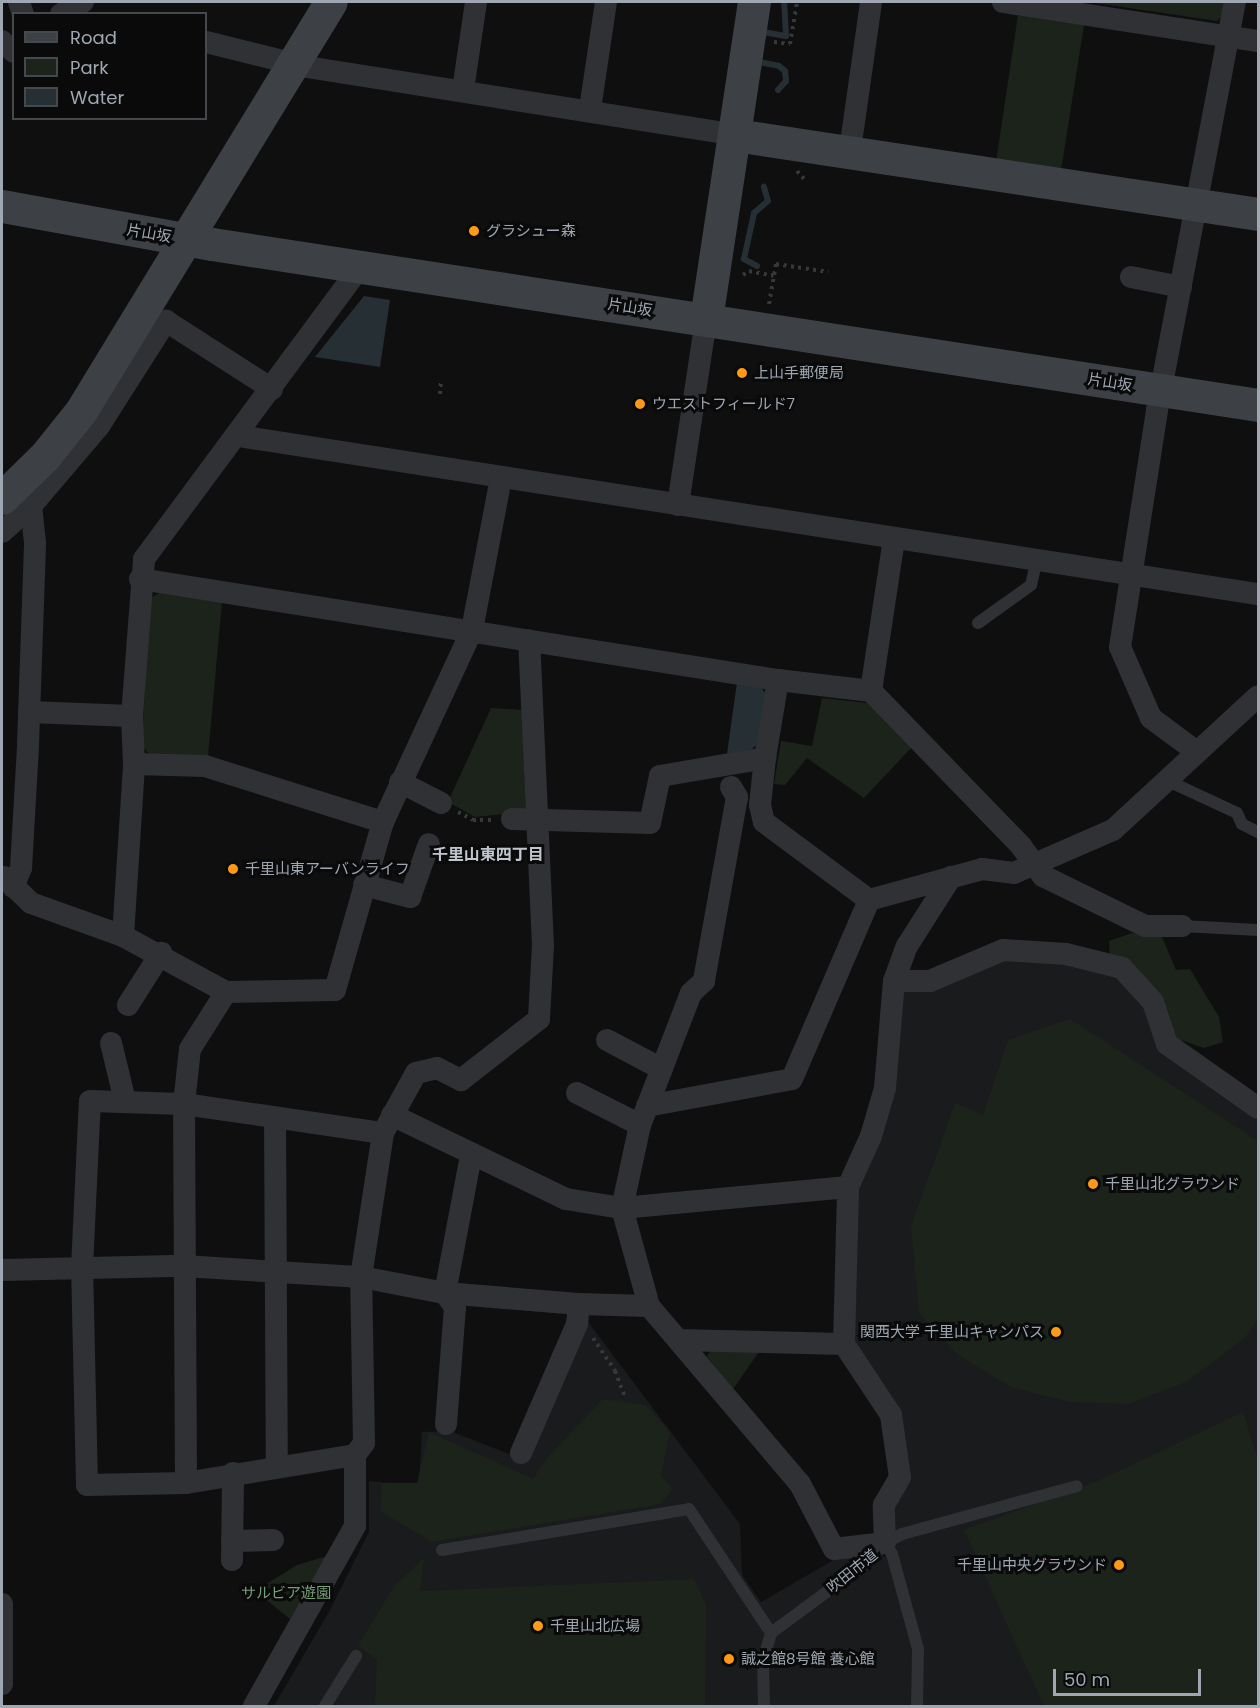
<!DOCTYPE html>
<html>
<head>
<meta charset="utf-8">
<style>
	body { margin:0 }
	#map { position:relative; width:1260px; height:1708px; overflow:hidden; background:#0f0f10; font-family:Poppins,"Noto Sans JP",sans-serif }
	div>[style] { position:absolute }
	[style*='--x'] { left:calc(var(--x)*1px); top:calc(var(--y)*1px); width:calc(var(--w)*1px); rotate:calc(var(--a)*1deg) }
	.built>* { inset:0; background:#1a1b1d }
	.green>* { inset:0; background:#1b231b }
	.water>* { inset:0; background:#252f34 }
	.stream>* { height:6px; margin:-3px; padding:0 3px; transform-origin:3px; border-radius:3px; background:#252f34 }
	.path>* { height:4px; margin-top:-2px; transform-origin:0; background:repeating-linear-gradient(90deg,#35383c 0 3px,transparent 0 7.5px) }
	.lane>* { height:12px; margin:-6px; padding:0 6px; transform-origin:6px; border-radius:6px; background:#2f3135 }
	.street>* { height:22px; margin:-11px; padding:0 11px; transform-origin:11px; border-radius:11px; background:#2f3135 }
	.secondary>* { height:33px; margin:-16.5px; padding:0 16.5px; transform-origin:16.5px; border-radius:16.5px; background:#3d4045 }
	.dots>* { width:16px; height:16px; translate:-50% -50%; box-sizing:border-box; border:3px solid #0a0a0b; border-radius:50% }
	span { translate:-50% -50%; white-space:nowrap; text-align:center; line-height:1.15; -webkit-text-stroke:6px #0a0a0b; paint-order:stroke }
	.poi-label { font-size:15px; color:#9ea7b2 }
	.left { translate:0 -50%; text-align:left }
	.right { translate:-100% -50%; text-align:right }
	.street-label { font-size:15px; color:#9ea7b2 }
	.park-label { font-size:15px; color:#759f74 }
	.neighbourhood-label { font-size:16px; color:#c0c5ce; font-weight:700 }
	.frame { position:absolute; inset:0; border:3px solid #9ea7b2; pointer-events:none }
	.legend { position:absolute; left:12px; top:12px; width:195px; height:108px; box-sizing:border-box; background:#0a0a0b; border:2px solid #45494e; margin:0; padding:8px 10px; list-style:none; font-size:18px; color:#9ea7b2 }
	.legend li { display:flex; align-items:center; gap:12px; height:30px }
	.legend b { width:30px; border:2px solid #45494e }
	.scale { position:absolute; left:1053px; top:1669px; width:148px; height:27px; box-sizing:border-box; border:3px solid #9ea7b2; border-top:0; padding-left:8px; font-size:18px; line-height:21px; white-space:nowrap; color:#9ea7b2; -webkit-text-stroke:4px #0a0a0b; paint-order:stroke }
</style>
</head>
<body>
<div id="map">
	<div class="built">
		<div style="clip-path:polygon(1004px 958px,1067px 960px,1120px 973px,1146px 1005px,1258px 1117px,1258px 1706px,274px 1706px,330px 1610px,369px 1532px,369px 1481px,419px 1486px,422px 1432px,450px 1431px,525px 1460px,588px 1322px,740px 1524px,742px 1575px,761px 1602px,847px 1552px,876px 1551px,885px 1557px,896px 1546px,891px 1508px,907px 1479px,852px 1342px,859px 1175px,897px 992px)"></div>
	</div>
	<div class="green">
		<div style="clip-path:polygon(1089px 2px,1227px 2px,1225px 13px,1217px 21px)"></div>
		<div style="clip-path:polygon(1018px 15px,1084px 25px,1061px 171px,996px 162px)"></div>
		<div style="clip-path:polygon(161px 592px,222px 602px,208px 757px,151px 756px,142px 746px,149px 599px)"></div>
		<div style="clip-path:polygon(822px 698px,868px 703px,912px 747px,864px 798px,807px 758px,785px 785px,774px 784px,781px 741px,812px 746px)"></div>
		<div style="clip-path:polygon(491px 708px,522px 710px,526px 812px,475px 817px,448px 802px)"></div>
		<div style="clip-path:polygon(1132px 933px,1162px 937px,1176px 970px,1190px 969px,1219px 1017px,1223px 1042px,1204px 1048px,1175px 1038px,1110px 959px,1109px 941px)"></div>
		<div style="clip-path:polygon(1070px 1019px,1258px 1141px,1258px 1319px,1245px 1338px,1188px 1381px,1129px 1404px,1069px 1402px,1011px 1387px,958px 1355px,919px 1313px,911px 1226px,955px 1103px,983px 1115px,1008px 1040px)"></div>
		<div style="clip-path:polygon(711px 1349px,761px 1349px,733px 1389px,707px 1357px)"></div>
		<div style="clip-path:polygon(603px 1399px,646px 1405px,670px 1433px,661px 1475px,673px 1489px,660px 1504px,432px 1542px,380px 1511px,382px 1483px,417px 1483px,429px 1432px,533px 1479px,547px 1458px)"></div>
		<div style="clip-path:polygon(1243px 1412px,1258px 1459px,1258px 1706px,1044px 1706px,964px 1530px,1098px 1481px)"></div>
		<div style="clip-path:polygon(327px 1556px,290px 1619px,255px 1591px,297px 1565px)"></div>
		<div style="clip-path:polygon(424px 1558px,420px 1591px,694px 1579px,706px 1605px,705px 1706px,375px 1706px,377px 1660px,358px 1646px,394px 1586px)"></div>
	</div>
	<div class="water">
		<div style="clip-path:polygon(364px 296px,390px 300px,380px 367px,315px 357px)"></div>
		<div style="clip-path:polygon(737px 682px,759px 685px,766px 694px,759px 742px,750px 751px,727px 754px)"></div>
	</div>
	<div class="stream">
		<div style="--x:763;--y:37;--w:5;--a:-90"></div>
		<div style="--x:763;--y:32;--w:23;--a:10"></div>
		<div style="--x:786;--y:36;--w:34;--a:-93"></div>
		<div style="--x:759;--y:62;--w:20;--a:11"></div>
		<div style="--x:779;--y:66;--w:8;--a:40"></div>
		<div style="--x:785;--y:71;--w:10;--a:84"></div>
		<div style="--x:786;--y:81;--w:12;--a:132"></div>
		<div style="--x:757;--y:266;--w:15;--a:-152"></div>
		<div style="--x:744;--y:259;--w:47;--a:-77.7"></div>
		<div style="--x:754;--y:213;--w:18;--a:-41"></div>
		<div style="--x:768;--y:201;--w:15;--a:-106"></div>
	</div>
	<div class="path">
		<div style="--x:774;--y:42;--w:16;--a:7"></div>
		<div style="--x:790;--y:44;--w:43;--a:-80.5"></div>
		<div style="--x:797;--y:171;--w:15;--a:48"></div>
		<div style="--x:743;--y:275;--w:7;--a:-34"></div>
		<div style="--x:749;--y:271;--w:25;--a:11"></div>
		<div style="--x:769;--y:304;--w:41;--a:-80.1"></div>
		<div style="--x:776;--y:264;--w:53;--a:8.7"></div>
		<div style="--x:440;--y:394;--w:15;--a:-86"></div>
		<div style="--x:458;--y:812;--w:17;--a:28"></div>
		<div style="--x:473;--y:820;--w:21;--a:0"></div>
		<div style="--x:593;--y:1338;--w:40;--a:56"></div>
		<div style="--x:615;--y:1371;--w:28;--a:69"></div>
	</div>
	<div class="lane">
		<div style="--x:978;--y:623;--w:65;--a:-35.6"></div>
		<div style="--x:1031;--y:585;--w:28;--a:-77"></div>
		<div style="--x:1166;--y:780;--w:78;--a:24.9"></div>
		<div style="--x:1237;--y:813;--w:12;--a:66"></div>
		<div style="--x:1242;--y:824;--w:18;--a:27"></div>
		<div style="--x:1182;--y:926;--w:76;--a:3"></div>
		<div style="--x:885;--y:1543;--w:13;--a:58"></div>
		<div style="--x:892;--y:1554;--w:98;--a:74.7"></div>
		<div style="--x:918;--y:1649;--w:57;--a:91"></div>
		<div style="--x:442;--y:1550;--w:250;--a:-9.4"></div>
		<div style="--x:689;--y:1509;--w:149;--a:56.5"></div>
		<div style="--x:325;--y:1706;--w:59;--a:-58.2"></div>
		<div style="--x:764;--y:1706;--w:45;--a:-91.3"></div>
		<div style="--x:763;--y:1661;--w:29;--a:-74"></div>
		<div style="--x:771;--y:1633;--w:113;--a:-36.4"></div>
		<div style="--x:862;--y:1566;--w:33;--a:-45"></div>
		<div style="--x:885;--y:1543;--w:19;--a:-28"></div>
		<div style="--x:902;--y:1534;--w:181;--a:-15.3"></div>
	</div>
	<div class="street">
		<div style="--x:19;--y:2;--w:13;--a:72"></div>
		<div style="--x:1003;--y:2;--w:258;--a:8.7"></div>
		<div style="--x:61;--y:14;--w:25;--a:-29"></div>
		<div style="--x:2;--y:41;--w:16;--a:43"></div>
		<div style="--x:206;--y:42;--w:104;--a:13.9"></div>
		<div style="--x:307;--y:67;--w:433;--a:9"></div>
		<div style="--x:463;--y:90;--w:89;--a:-81.6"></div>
		<div style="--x:590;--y:109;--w:108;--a:-81.5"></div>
		<div style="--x:850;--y:150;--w:149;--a:-81.9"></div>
		<div style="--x:1131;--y:277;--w:51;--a:11.3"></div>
		<div style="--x:238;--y:436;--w:1032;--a:8.81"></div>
		<div style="--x:678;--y:505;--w:188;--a:-81.4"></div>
		<div style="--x:2;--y:532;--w:39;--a:-42"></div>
		<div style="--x:31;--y:506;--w:105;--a:-49.6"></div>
		<div style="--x:99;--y:426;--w:125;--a:-57.5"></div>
		<div style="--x:166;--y:321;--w:126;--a:32.7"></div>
		<div style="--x:140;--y:579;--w:646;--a:9"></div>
		<div style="--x:778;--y:680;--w:94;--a:6.7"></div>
		<div style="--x:871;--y:691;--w:216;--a:45.9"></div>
		<div style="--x:1021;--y:846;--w:37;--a:54"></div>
		<div style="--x:1043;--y:876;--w:114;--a:26.1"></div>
		<div style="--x:1145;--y:926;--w:37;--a:0"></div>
		<div style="--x:778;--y:680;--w:79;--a:99.5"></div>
		<div style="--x:765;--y:758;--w:47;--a:96.1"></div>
		<div style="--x:760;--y:805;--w:17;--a:77"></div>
		<div style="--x:764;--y:822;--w:131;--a:36.6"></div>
		<div style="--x:871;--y:691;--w:154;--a:-81.4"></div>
		<div style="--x:29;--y:712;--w:103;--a:2.2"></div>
		<div style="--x:1197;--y:752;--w:57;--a:-143.5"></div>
		<div style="--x:1151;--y:718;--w:77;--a:-113.6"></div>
		<div style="--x:1120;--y:647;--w:240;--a:-81.1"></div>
		<div style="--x:1157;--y:410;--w:415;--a:-79.2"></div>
		<div style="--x:134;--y:764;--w:71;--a:1.6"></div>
		<div style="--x:205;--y:766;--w:187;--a:17.5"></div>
		<div style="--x:400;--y:782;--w:46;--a:27.1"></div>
		<div style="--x:731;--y:787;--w:12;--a:59"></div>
		<div style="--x:737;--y:797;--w:187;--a:100.2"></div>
		<div style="--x:704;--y:981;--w:18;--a:137"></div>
		<div style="--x:691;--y:993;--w:142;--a:111.1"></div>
		<div style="--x:640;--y:1125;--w:85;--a:102.2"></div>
		<div style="--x:622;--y:1208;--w:102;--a:74.6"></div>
		<div style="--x:649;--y:1306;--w:233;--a:49.7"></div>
		<div style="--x:800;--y:1484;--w:73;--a:62.4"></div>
		<div style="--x:834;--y:1549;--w:51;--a:-6.7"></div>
		<div style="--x:885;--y:1543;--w:38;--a:-92"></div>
		<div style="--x:884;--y:1505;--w:32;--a:-60"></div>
		<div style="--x:900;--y:1477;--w:63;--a:-98.3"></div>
		<div style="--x:891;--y:1415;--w:85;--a:-123.5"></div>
		<div style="--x:844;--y:1344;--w:157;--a:-88.5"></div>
		<div style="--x:848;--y:1187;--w:56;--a:-65.7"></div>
		<div style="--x:871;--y:1136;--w:50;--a:-73.7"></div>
		<div style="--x:885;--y:1088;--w:107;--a:-85.2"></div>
		<div style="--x:894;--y:981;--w:37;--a:-70"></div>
		<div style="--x:907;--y:946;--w:82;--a:-57.5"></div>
		<div style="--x:512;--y:819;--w:138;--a:1.7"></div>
		<div style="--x:650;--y:823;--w:48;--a:-78"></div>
		<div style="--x:660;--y:776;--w:107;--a:-9.7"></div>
		<div style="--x:4;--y:877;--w:37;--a:44"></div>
		<div style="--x:31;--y:903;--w:98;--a:19.7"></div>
		<div style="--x:123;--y:936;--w:117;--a:28.5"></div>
		<div style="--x:364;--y:885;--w:48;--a:14.6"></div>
		<div style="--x:410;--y:897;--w:56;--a:-70.3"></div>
		<div style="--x:13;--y:887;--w:21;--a:-67"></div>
		<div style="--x:21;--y:868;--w:123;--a:-86.7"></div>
		<div style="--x:28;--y:745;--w:202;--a:-88"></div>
		<div style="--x:35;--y:543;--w:37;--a:-96"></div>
		<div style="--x:869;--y:900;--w:117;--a:-15.3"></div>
		<div style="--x:982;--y:869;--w:32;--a:7"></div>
		<div style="--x:1014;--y:873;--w:108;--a:-23.5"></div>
		<div style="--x:1113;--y:830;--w:197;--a:-42.7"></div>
		<div style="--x:123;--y:936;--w:172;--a:-86.3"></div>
		<div style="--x:134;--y:764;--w:48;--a:-92.4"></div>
		<div style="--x:132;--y:716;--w:157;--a:-85.6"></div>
		<div style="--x:144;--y:559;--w:363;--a:-53.5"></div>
		<div style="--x:894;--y:981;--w:36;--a:0"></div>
		<div style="--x:930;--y:981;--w:79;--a:-23"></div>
		<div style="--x:1003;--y:950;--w:63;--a:3.6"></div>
		<div style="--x:1066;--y:954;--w:58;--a:14"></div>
		<div style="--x:1122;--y:968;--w:46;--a:47.6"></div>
		<div style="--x:1153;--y:1002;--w:44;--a:71.6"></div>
		<div style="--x:1167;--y:1044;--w:111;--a:35.1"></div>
		<div style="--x:128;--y:1005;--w:62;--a:-57.6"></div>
		<div style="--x:607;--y:1040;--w:62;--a:27.8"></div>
		<div style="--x:111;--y:1043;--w:60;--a:76.4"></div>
		<div style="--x:577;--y:1093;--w:71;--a:26.9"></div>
		<div style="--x:647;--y:1106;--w:147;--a:-10.5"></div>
		<div style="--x:792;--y:1079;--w:195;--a:-66.7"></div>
		<div style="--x:392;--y:1115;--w:193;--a:25.8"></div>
		<div style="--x:566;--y:1199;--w:57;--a:9.1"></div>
		<div style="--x:622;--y:1208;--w:227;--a:-5.3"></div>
		<div style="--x:275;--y:1118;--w:349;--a:89.7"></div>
		<div style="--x:2;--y:1270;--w:182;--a:-1.3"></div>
		<div style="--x:184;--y:1266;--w:177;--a:3.6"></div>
		<div style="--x:361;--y:1277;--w:86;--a:10.8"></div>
		<div style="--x:445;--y:1293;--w:134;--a:4.7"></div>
		<div style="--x:579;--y:1304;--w:70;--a:1.6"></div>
		<div style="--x:678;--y:1340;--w:166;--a:1.4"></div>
		<div style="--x:446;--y:1424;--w:117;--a:-85.6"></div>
		<div style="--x:455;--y:1307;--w:17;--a:-126"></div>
		<div style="--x:445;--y:1293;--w:140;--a:-79.3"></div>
		<div style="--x:521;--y:1453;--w:141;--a:-66.5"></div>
		<div style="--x:577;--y:1324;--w:20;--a:-84"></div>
		<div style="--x:355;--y:1455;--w:171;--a:170.6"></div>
		<div style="--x:186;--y:1483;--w:99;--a:178.8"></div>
		<div style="--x:87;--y:1485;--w:217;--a:-91.3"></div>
		<div style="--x:82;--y:1268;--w:167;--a:-87.3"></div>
		<div style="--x:90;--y:1101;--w:94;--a:1.8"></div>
		<div style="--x:184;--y:1104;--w:201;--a:8.3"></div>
		<div style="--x:186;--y:1483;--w:379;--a:-90.3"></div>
		<div style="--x:184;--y:1104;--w:55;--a:-83.8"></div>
		<div style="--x:190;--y:1049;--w:67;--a:-57.7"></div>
		<div style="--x:226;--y:992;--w:109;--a:-1.1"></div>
		<div style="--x:335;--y:990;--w:175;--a:-74.1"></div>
		<div style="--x:383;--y:822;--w:212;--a:-65.1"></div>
		<div style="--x:472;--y:630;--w:155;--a:-79.2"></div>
		<div style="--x:232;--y:1541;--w:41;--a:-1.4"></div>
		<div style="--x:232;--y:1560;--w:87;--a:-89.3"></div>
		<div style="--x:2;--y:1604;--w:80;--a:90"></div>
		<div style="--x:254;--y:1706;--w:206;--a:-60.7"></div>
		<div style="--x:355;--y:1526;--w:71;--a:-90"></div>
		<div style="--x:355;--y:1455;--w:15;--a:-53"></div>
		<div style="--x:364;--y:1443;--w:166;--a:-91"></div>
		<div style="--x:361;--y:1277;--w:146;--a:-81.3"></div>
		<div style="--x:383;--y:1133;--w:68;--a:-61.2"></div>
		<div style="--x:416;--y:1073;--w:22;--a:-13"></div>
		<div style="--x:437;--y:1068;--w:27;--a:27"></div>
		<div style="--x:461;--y:1080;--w:99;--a:-38"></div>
		<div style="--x:539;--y:1019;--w:73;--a:-86.9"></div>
		<div style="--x:543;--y:946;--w:306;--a:-92.6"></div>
	</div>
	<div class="secondary">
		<div style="--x:735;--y:135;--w:529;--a:8.59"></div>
		<div style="--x:2;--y:206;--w:213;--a:10.3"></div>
		<div style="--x:212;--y:244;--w:1058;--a:8.75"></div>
		<div style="--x:706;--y:319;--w:321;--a:-81.4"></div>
		<div style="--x:2;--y:498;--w:60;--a:-44.3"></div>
		<div style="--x:45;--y:456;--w:58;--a:-51.3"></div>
		<div style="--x:81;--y:411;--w:479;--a:-58.6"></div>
	</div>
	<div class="dots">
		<div style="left:474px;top:231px;background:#ff9a18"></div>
		<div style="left:742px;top:373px;background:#ff9a18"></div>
		<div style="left:640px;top:404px;background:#ff9a18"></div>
		<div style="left:233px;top:869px;background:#ff9a18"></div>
		<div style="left:1093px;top:1184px;background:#ff9a18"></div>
		<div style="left:1056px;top:1332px;background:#ff9a18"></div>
		<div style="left:1119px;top:1565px;background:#ff9a18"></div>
		<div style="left:538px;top:1626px;background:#ff9a18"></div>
		<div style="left:729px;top:1659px;background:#ff9a18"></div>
	</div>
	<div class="poi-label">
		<span class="left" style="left:486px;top:231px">グラシュー森</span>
		<span class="left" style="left:754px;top:373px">上山手郵便局</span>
		<span class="left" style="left:652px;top:404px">ウエストフィールド7</span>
		<span class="left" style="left:245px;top:869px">千里山東アーバンライフ</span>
		<span class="left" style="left:1105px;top:1184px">千里山北グラウンド</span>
		<span class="right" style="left:1044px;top:1332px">関西大学 千里山キャンパス</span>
		<span class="right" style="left:1107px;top:1565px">千里山中央グラウンド</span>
		<span class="left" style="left:550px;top:1626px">千里山北広場</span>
		<span class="left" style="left:741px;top:1659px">誠之館8号館 養心館</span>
	</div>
	<div class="street-label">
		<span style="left:149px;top:233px;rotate:10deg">片山坂</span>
		<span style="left:630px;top:307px;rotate:9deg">片山坂</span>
		<span style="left:1110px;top:382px;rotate:9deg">片山坂</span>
		<span style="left:852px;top:1571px;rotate:-39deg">吹田市道</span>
	</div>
	<div class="park-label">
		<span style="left:286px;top:1593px">サルビア遊園</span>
	</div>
	<div class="neighbourhood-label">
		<span style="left:488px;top:855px">千里山東四丁目</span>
	</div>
	<div class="frame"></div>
	<ul class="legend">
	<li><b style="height:8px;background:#3d4045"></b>Road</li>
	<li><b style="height:16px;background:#1b231b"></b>Park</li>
	<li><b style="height:16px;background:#252f34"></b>Water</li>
	</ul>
	<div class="scale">50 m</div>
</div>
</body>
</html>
